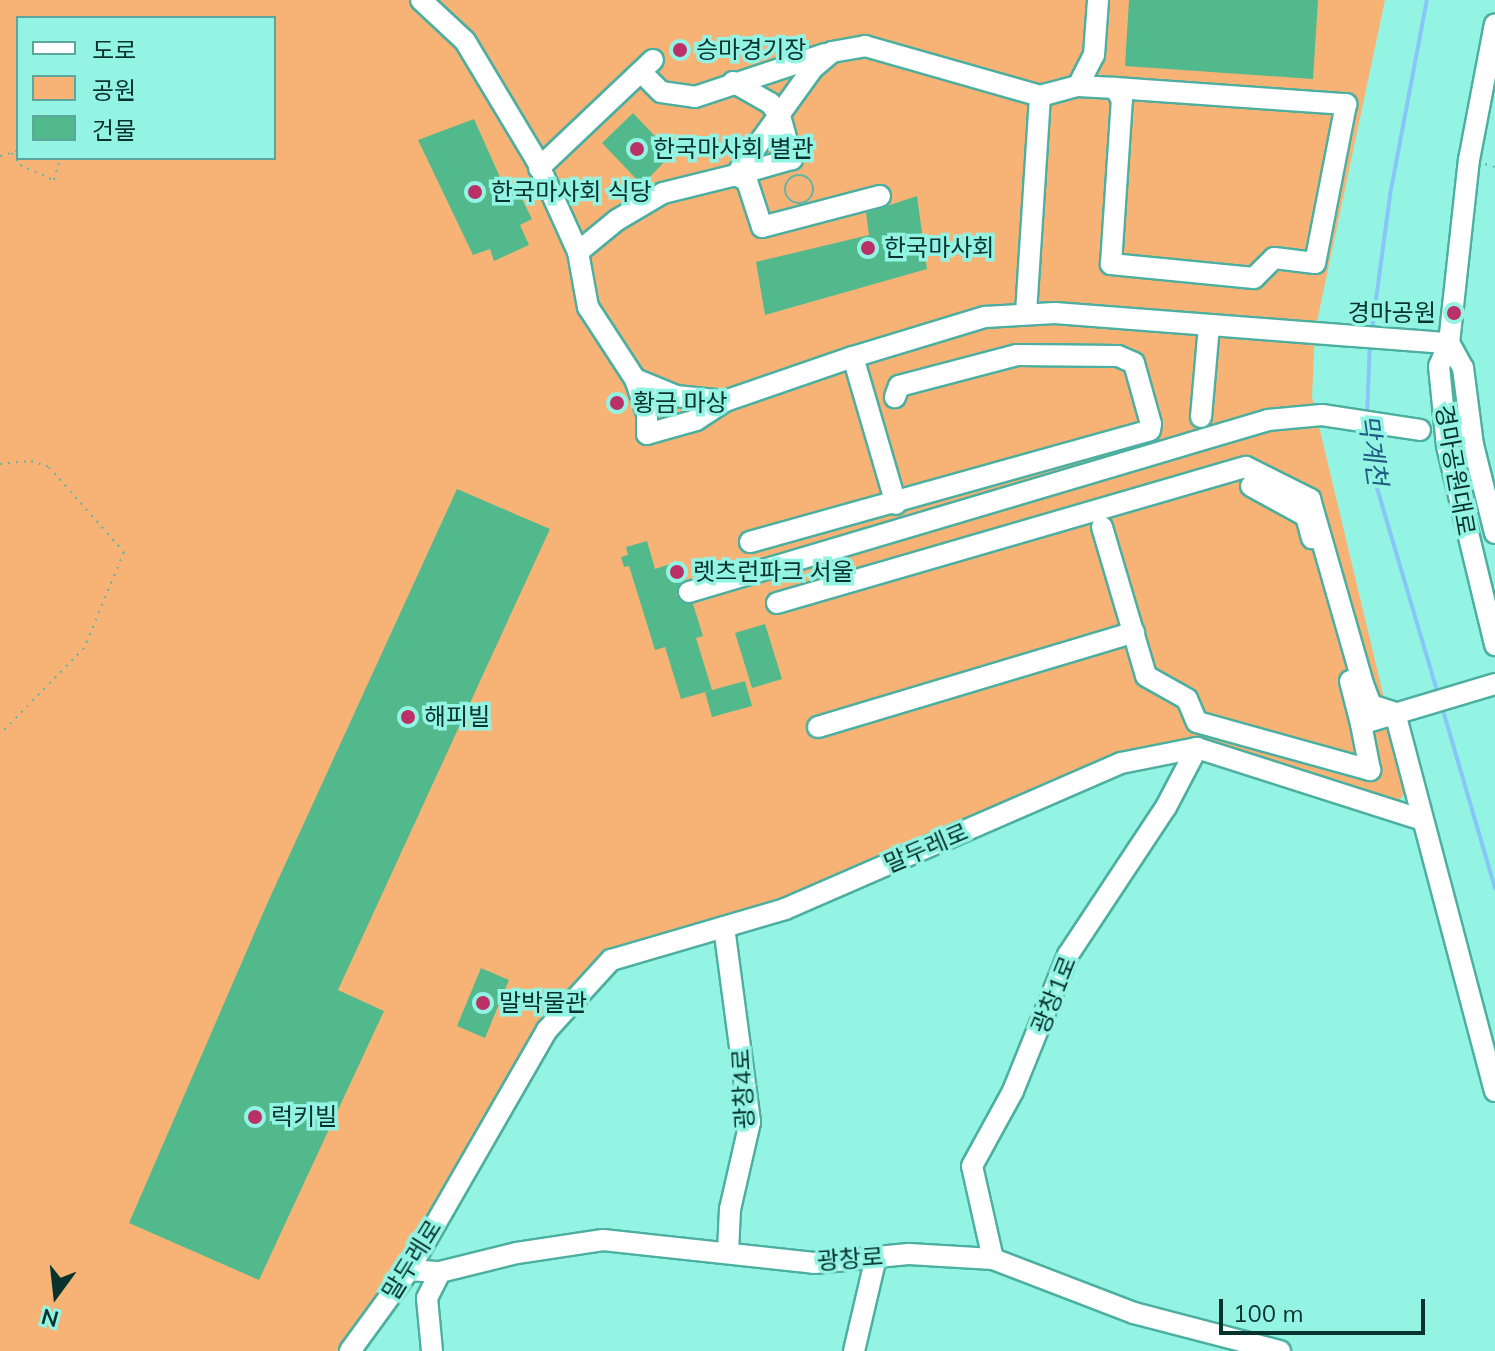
<!DOCTYPE html>
<html>
<head>
<meta charset="utf-8">
<style>
	body { margin:0 }
	#map { position:relative; width:1495px; height:1351px; overflow:hidden; background:#93f4e4; font-family:Mulish,"Noto Sans KR",sans-serif }
	div>[style] { position:absolute }
	[style*='--x'] { left:calc(var(--x)*1px); top:calc(var(--y)*1px); width:calc(var(--w)*1px); rotate:calc(var(--a)*1deg) }
	.green>* { inset:0; background:#f7b376 }
	.stream>* { height:4px; margin:-2px; padding:0 2px; transform-origin:2px; border-radius:2px; background:#87c7f7 }
	.building>* { inset:0; background:#52b98c }
	.path>* { height:2px; margin-top:-1px; transform-origin:0; background:repeating-linear-gradient(90deg,#64b4a7 0 2px,transparent 0 8px) }
	.path>.ring { margin:-1px; padding:0; box-sizing:content-box; background:none; border:2px solid #64b4a7; border-radius:50% }
	.roads { filter:drop-shadow(2px 0 #4cafa0) drop-shadow(-2px 0 #4cafa0) drop-shadow(0 2px #4cafa0) drop-shadow(0 -2px #4cafa0) }
	.minor>* { height:20px; margin:-10px; padding:0 10px; transform-origin:10px; border-radius:10px; background:#fff }
	.dots>* { width:22px; height:22px; translate:-50% -50%; box-sizing:border-box; border:4px solid #93f4e4; border-radius:50% }
	span { translate:-50% -50%; white-space:nowrap; text-align:center; line-height:1.15; -webkit-text-stroke:7px #93f4e4; paint-order:stroke }
	.poi-label { font-size:24px; color:#06332d }
	.left { translate:0 -50%; text-align:left }
	.right { translate:-100% -50%; text-align:right }
	.street-label { font-size:24px; color:#06332d }
	.water-label { font-size:26px; color:#1f5b82; font-style:italic }
	.legend { position:absolute; left:16px; top:16px; width:260px; height:144px; box-sizing:border-box; background:#93f4e4; border:2px solid #5ba79b; margin:0; padding:10px 14px; list-style:none; font-size:24px; color:#06332d }
	.legend li { display:flex; align-items:center; gap:16px; height:40px }
	.legend b { width:40px; border:2px solid #5ba79b }
	.north { position:absolute; left:16px; top:1255px; width:80px; height:80px; -webkit-text-stroke:6px #93f4e4; paint-order:stroke; rotate:195deg; font-size:22px; font-weight:700; line-height:32px; text-align:center; color:#06332d }
	.north::after { content:''; display:block; margin:auto; width:28px; height:36px; background:#06332d; clip-path:polygon(50% 0,100% 100%,50% 72%,0 100%) }
	.scale { position:absolute; left:1219px; top:1299px; width:206px; height:36px; box-sizing:border-box; border:4px solid #06332d; border-top:0; padding-left:10px; font-size:24px; line-height:28px; white-space:nowrap; color:#06332d; -webkit-text-stroke:6px #93f4e4; paint-order:stroke }
</style>
</head>
<body>
<div id="map">
	<div class="green">
		<div style="clip-path:polygon(evenodd,0 0,1385px 0,1315px 331px,1312px 397px,1406px 790px,1398px 803px,1196px 742px,781px 902px,612px 951px,578px 985px,420px 1242px,337px 1351px,0 1351px,0 0,18px 18px,274px 18px,274px 158px,18px 158px,18px 18px)"></div>
	</div>
	<div class="stream">
		<div style="--x:1372;--y:329;--w:135;--a:-82.3"></div>
		<div style="--x:1390;--y:195;--w:198;--a:-79.3"></div>
		<div style="--x:1367;--y:416;--w:74;--a:-87.7"></div>
		<div style="--x:1368;--y:429;--w:32;--a:88"></div>
		<div style="--x:1369;--y:461;--w:243;--a:73.5"></div>
		<div style="--x:1442;--y:707;--w:189;--a:73.7"></div>
	</div>
	<div class="building">
		<div style="clip-path:polygon(1129px 0,1318px 0,1313px 79px,1125px 66px)"></div>
		<div style="clip-path:polygon(633px 113px,672px 154px,642px 185px,602px 143px)"></div>
		<div style="clip-path:polygon(474px 119px,508px 195px,517px 189px,532px 219px,520px 225px,529px 245px,494px 261px,490px 249px,473px 255px,418px 140px)"></div>
		<div style="clip-path:polygon(917px 196px,927px 269px,765px 315px,756px 262px,869px 235px,866px 213px)"></div>
		<div style="clip-path:polygon(457px 489px,550px 529px,338px 990px,384px 1011px,259px 1280px,129px 1223px,267px 904px)"></div>
		<div style="clip-path:polygon(647px 541px,655px 569px,679px 561px,685px 580px,676px 595px,693px 604px,703px 636px,696px 638px,712px 690px,681px 699px,665px 647px,655px 650px,629px 566px,624px 567px,621px 557px,628px 555px,626px 547px)"></div>
		<div style="clip-path:polygon(765px 624px,782px 679px,752px 688px,735px 633px)"></div>
		<div style="clip-path:polygon(745px 681px,752px 706px,712px 717px,705px 692px)"></div>
		<div style="clip-path:polygon(481px 968px,509px 980px,485px 1038px,457px 1026px)"></div>
	</div>
	<div class="path">
		<div style="--x:12;--y:153;--w:14;--a:56"></div>
		<div style="--x:20;--y:165;--w:37;--a:24"></div>
		<div style="--x:54;--y:180;--w:23;--a:-75"></div>
		<div style="--x:0;--y:156;--w:19;--a:-16"></div>
		<div style="--x:1485;--y:164;--w:10;--a:17"></div>
		<div class="ring" style="left:785px;top:175px;width:26px;height:26px"></div>
		<div style="--x:0;--y:464;--w:31;--a:-6"></div>
		<div style="--x:31;--y:461;--w:19;--a:18"></div>
		<div style="--x:49;--y:467;--w:113;--a:48.6"></div>
		<div style="--x:124;--y:552;--w:104;--a:112.6"></div>
		<div style="--x:84;--y:648;--w:120;--a:134.3"></div>
	</div>
	<div class="roads">
		<div class="minor">
			<div style="--x:421;--y:0;--w:60;--a:43"></div>
			<div style="--x:465;--y:41;--w:138;--a:59"></div>
			<div style="--x:536;--y:159;--w:102;--a:65.7"></div>
			<div style="--x:578;--y:252;--w:56;--a:79.7"></div>
			<div style="--x:588;--y:307;--w:86;--a:56.9"></div>
			<div style="--x:635;--y:379;--w:36;--a:71"></div>
			<div style="--x:647;--y:413;--w:21;--a:90"></div>
			<div style="--x:647;--y:434;--w:51;--a:-15.9"></div>
			<div style="--x:696;--y:420;--w:35;--a:-33"></div>
			<div style="--x:725;--y:401;--w:135;--a:-19"></div>
			<div style="--x:853;--y:357;--w:138;--a:-16.9"></div>
			<div style="--x:985;--y:317;--w:70;--a:-3.3"></div>
			<div style="--x:1055;--y:313;--w:395;--a:4.4"></div>
			<div style="--x:1449;--y:343;--w:184;--a:-83.8"></div>
			<div style="--x:1469;--y:160;--w:138;--a:-79.2"></div>
			<div style="--x:641;--y:72;--w:28;--a:45"></div>
			<div style="--x:661;--y:92;--w:34;--a:8"></div>
			<div style="--x:695;--y:97;--w:137;--a:-18.3"></div>
			<div style="--x:733;--y:82;--w:43;--a:29.6"></div>
			<div style="--x:770;--y:103;--w:16;--a:52"></div>
			<div style="--x:780;--y:116;--w:45;--a:74.4"></div>
			<div style="--x:792;--y:159;--w:58;--a:164.1"></div>
			<div style="--x:1078;--y:86;--w:35;--a:-63"></div>
			<div style="--x:1094;--y:55;--w:55;--a:-85.8"></div>
			<div style="--x:539;--y:168;--w:157;--a:-43.5"></div>
			<div style="--x:736;--y:175;--w:13;--a:29"></div>
			<div style="--x:747;--y:181;--w:48;--a:71.9"></div>
			<div style="--x:762;--y:227;--w:122;--a:-14.7"></div>
			<div style="--x:578;--y:252;--w:50;--a:-39.4"></div>
			<div style="--x:617;--y:220;--w:53;--a:-30.4"></div>
			<div style="--x:663;--y:193;--w:75;--a:-13.9"></div>
			<div style="--x:736;--y:175;--w:132;--a:-54.3"></div>
			<div style="--x:813;--y:68;--w:25;--a:-40"></div>
			<div style="--x:832;--y:52;--w:34;--a:-10"></div>
			<div style="--x:865;--y:46;--w:182;--a:15.9"></div>
			<div style="--x:1040;--y:96;--w:39;--a:-15"></div>
			<div style="--x:1078;--y:86;--w:37;--a:3"></div>
			<div style="--x:1115;--y:88;--w:232;--a:4"></div>
			<div style="--x:1346;--y:104;--w:162;--a:101"></div>
			<div style="--x:1315;--y:263;--w:41;--a:-173"></div>
			<div style="--x:1274;--y:258;--w:28;--a:135"></div>
			<div style="--x:1254;--y:278;--w:144;--a:-174.4"></div>
			<div style="--x:1111;--y:264;--w:164;--a:-86.2"></div>
			<div style="--x:1122;--y:100;--w:14;--a:-120"></div>
			<div style="--x:1026;--y:313;--w:217;--a:-86.3"></div>
			<div style="--x:853;--y:357;--w:153;--a:73.7"></div>
			<div style="--x:635;--y:379;--w:44;--a:22.5"></div>
			<div style="--x:676;--y:396;--w:49;--a:5.8"></div>
			<div style="--x:1201;--y:417;--w:92;--a:-85"></div>
			<div style="--x:1251;--y:486;--w:63;--a:28.6"></div>
			<div style="--x:1306;--y:516;--w:23;--a:75"></div>
			<div style="--x:1102;--y:527;--w:155;--a:73.5"></div>
			<div style="--x:1146;--y:676;--w:47;--a:29.3"></div>
			<div style="--x:1187;--y:699;--w:25;--a:67"></div>
			<div style="--x:1197;--y:722;--w:180;--a:15.5"></div>
			<div style="--x:1370;--y:770;--w:47;--a:-101.1"></div>
			<div style="--x:1495;--y:533;--w:91;--a:-104"></div>
			<div style="--x:1473;--y:445;--w:78;--a:-97.4"></div>
			<div style="--x:1463;--y:368;--w:29;--a:-119"></div>
			<div style="--x:1449;--y:343;--w:25;--a:113"></div>
			<div style="--x:1439;--y:366;--w:80;--a:84.3"></div>
			<div style="--x:1447;--y:446;--w:205;--a:76.4"></div>
			<div style="--x:750;--y:542;--w:415;--a:-15.6"></div>
			<div style="--x:1150;--y:430;--w:6;--a:-81"></div>
			<div style="--x:1151;--y:424;--w:63;--a:-105.6"></div>
			<div style="--x:1134;--y:363;--w:17;--a:-156"></div>
			<div style="--x:1118;--y:356;--w:101;--a:-179.4"></div>
			<div style="--x:1017;--y:355;--w:122;--a:165.3"></div>
			<div style="--x:899;--y:386;--w:12;--a:110"></div>
			<div style="--x:689;--y:592;--w:604;--a:-16.54"></div>
			<div style="--x:1268;--y:420;--w:54;--a:-5.3"></div>
			<div style="--x:1322;--y:415;--w:99;--a:8.7"></div>
			<div style="--x:777;--y:603;--w:488;--a:-16.2"></div>
			<div style="--x:1246;--y:467;--w:72;--a:26.6"></div>
			<div style="--x:1310;--y:499;--w:192;--a:74"></div>
			<div style="--x:1363;--y:684;--w:22;--a:69"></div>
			<div style="--x:1371;--y:705;--w:25;--a:18"></div>
			<div style="--x:1350;--y:681;--w:44;--a:75.7"></div>
			<div style="--x:1361;--y:724;--w:140;--a:-16.6"></div>
			<div style="--x:1395;--y:713;--w:391;--a:75.2"></div>
			<div style="--x:818;--y:727;--w:330;--a:-16.7"></div>
			<div style="--x:724;--y:927;--w:197;--a:82.4"></div>
			<div style="--x:750;--y:1122;--w:89;--a:102.9"></div>
			<div style="--x:730;--y:1209;--w:42;--a:92.7"></div>
			<div style="--x:993;--y:1259;--w:95;--a:-102.7"></div>
			<div style="--x:972;--y:1166;--w:85;--a:-61.3"></div>
			<div style="--x:1013;--y:1091;--w:147;--a:-68"></div>
			<div style="--x:1068;--y:955;--w:178;--a:-56.5"></div>
			<div style="--x:1166;--y:807;--w:67;--a:-62.3"></div>
			<div style="--x:409;--y:1270;--w:31;--a:4"></div>
			<div style="--x:440;--y:1272;--w:79;--a:-13.9"></div>
			<div style="--x:517;--y:1253;--w:87;--a:-8.6"></div>
			<div style="--x:603;--y:1240;--w:212;--a:6.2"></div>
			<div style="--x:814;--y:1263;--w:95;--a:-5.4"></div>
			<div style="--x:909;--y:1254;--w:84;--a:3.4"></div>
			<div style="--x:993;--y:1259;--w:151;--a:21"></div>
			<div style="--x:1134;--y:1313;--w:151;--a:14.6"></div>
			<div style="--x:350;--y:1351;--w:100;--a:-53.9"></div>
			<div style="--x:409;--y:1270;--w:277;--a:-60.1"></div>
			<div style="--x:547;--y:1030;--w:95;--a:-47.6"></div>
			<div style="--x:611;--y:960;--w:181;--a:-16.3"></div>
			<div style="--x:785;--y:909;--w:366;--a:-23.5"></div>
			<div style="--x:1121;--y:763;--w:77;--a:-11.2"></div>
			<div style="--x:1197;--y:748;--w:236;--a:17.7"></div>
			<div style="--x:432;--y:1351;--w:53;--a:-95.4"></div>
			<div style="--x:427;--y:1298;--w:29;--a:-63"></div>
			<div style="--x:854;--y:1351;--w:97;--a:-76.8"></div>
		</div>
	</div>
	<div class="dots">
		<div style="left:680px;top:50px;background:#bb3066"></div>
		<div style="left:637px;top:149px;background:#bb3066"></div>
		<div style="left:475px;top:192px;background:#bb3066"></div>
		<div style="left:868px;top:248px;background:#bb3066"></div>
		<div style="left:1454px;top:313px;background:#bb3066"></div>
		<div style="left:617px;top:403px;background:#bb3066"></div>
		<div style="left:677px;top:572px;background:#bb3066"></div>
		<div style="left:408px;top:717px;background:#bb3066"></div>
		<div style="left:483px;top:1003px;background:#bb3066"></div>
		<div style="left:255px;top:1117px;background:#bb3066"></div>
	</div>
	<div class="poi-label">
		<span class="left" style="left:696px;top:50px">승마경기장</span>
		<span class="left" style="left:653px;top:149px">한국마사회 별관</span>
		<span class="left" style="left:491px;top:192px">한국마사회 식당</span>
		<span class="left" style="left:884px;top:248px">한국마사회</span>
		<span class="right" style="left:1436px;top:313px">경마공원</span>
		<span class="left" style="left:633px;top:403px">황금 마상</span>
		<span class="left" style="left:693px;top:572px">렛츠런파크 서울</span>
		<span class="left" style="left:424px;top:717px">해피빌</span>
		<span class="left" style="left:499px;top:1003px">말박물관</span>
		<span class="left" style="left:271px;top:1117px">럭키빌</span>
	</div>
	<div class="street-label">
		<span style="left:1455px;top:470px;rotate:80deg">경마공원대로</span>
		<span style="left:926px;top:848px;rotate:-23deg">말두레로</span>
		<span style="left:1054px;top:995px;rotate:-68deg">광창1로</span>
		<span style="left:743px;top:1089px;rotate:-93deg">광창4로</span>
		<span style="left:850px;top:1259px;rotate:-4deg">광창로</span>
		<span style="left:412px;top:1260px;rotate:-58deg">말두레로</span>
	</div>
	<div class="water-label">
		<span style="left:1373px;top:450px;rotate:82deg">막계천</span>
	</div>
	<ul class="legend">
	<li><b style="height:10px;background:#fff"></b>도로</li>
	<li><b style="height:22px;background:#f7b376"></b>공원</li>
	<li><b style="height:22px;background:#52b98c"></b>건물</li>
	</ul>
	<div class="north">N</div>
	<div class="scale">100 m</div>
</div>
</body>
</html>
